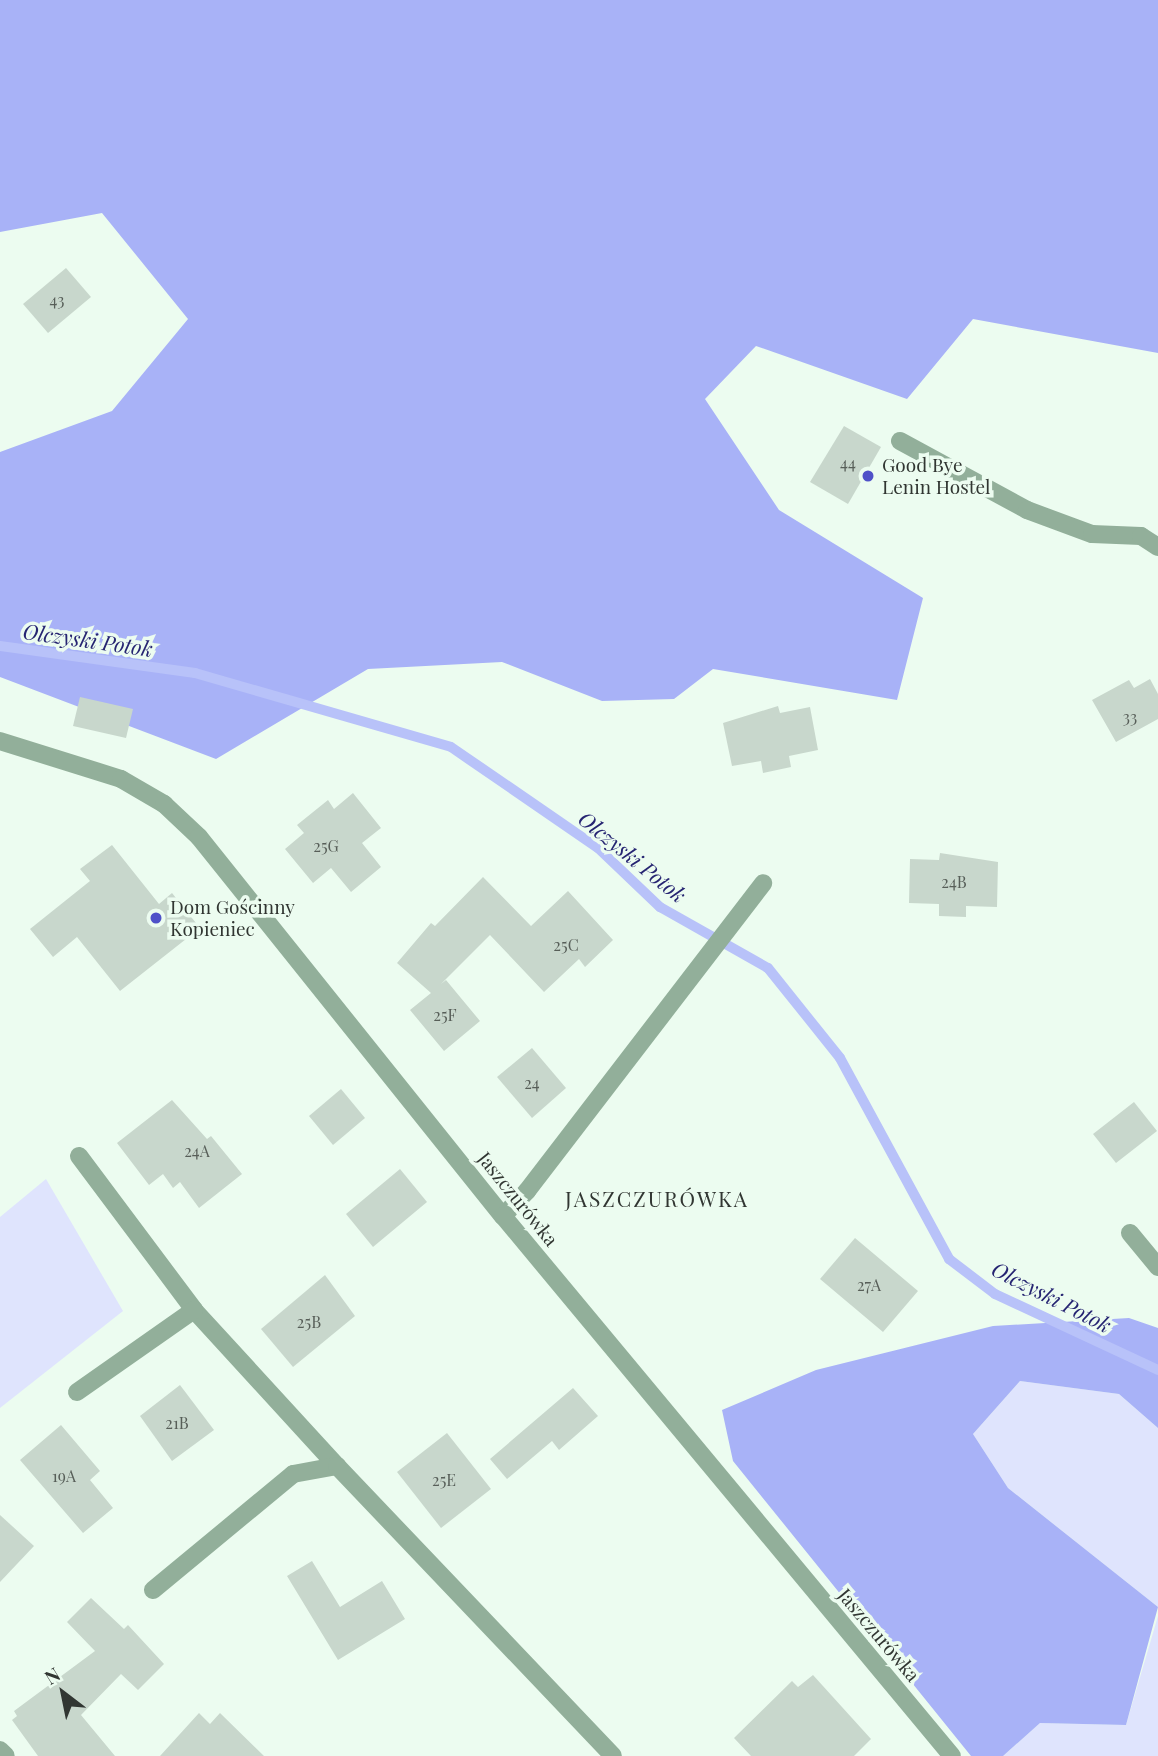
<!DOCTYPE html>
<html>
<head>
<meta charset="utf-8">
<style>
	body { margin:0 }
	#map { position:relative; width:1158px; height:1756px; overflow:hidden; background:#ecfcf0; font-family:"Playfair Display",serif }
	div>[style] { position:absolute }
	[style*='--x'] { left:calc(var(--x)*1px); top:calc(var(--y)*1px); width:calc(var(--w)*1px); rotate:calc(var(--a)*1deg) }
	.green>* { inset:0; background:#dfe4fd }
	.forest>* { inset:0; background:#a8b2f7 }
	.stream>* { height:10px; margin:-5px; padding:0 5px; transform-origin:5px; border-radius:5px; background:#b8c2f9 }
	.building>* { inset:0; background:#c8d7cc }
	.lane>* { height:18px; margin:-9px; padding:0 9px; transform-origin:9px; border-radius:9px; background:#92af9a }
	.street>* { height:18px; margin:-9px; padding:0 9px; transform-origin:9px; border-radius:9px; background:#92af9a }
	.dots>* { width:19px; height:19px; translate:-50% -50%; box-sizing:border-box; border:4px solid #ecfcf0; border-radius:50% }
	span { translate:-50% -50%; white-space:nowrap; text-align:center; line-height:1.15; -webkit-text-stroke:7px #ecfcf0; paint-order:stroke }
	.number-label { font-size:16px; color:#575e58 }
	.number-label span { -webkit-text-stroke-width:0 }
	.poi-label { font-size:19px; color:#313632 }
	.left { translate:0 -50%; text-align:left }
	.street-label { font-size:19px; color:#313632 }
	.water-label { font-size:21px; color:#262572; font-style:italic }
	.neighbourhood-label { font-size:21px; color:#313632; letter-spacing:2px }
	.north { position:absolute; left:28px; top:1658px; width:70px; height:70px; -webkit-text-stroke:5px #ecfcf0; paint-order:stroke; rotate:328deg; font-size:19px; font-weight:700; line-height:28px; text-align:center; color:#313632 }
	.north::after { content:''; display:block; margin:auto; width:24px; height:32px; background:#313632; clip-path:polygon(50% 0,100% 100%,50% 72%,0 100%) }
</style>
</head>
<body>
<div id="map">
	<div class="green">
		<div style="clip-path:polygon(46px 1179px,123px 1311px,0 1408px,0 1217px)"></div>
		<div style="clip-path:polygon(1020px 1381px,1119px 1394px,1158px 1428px,1158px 1607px,1008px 1488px,973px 1434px)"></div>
		<div style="clip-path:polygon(1158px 1616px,1158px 1756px,1003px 1756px,1040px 1723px,1126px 1725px)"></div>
	</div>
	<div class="forest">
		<div style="clip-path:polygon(0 0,1158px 0,1158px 353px,973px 319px,907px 399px,756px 346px,705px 399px,779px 510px,923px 598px,897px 700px,713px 669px,674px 699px,602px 701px,502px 662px,368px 669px,216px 759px,0 677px,0 452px,112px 411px,188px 319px,102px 213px,0 232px)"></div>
		<div style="clip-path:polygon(1129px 1318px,1158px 1328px,1158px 1428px,1119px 1394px,1020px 1381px,973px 1434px,1008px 1488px,1158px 1607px,1126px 1725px,1040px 1723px,1003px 1756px,971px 1756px,733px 1461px,722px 1410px,816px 1370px,993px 1326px)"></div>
	</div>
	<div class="stream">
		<div style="--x:0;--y:646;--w:197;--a:7.9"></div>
		<div style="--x:195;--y:673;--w:266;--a:16.1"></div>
		<div style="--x:451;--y:747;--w:178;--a:34.5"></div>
		<div style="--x:598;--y:848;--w:86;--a:43.6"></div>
		<div style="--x:660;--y:907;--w:124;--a:29.5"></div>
		<div style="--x:768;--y:968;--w:115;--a:51.3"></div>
		<div style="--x:840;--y:1058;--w:229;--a:61.5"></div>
		<div style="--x:949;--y:1259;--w:58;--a:37.3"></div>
		<div style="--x:995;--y:1294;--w:180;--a:25"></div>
	</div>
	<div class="building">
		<div style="clip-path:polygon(66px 268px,91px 297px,48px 333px,23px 304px)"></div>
		<div style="clip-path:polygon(844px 426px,881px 447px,848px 504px,810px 482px)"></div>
		<div style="clip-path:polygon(1150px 679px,1158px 694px,1158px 719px,1116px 742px,1092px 700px,1129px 680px,1134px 688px)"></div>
		<div style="clip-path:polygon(80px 697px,133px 709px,126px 738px,73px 726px)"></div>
		<div style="clip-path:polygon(778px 706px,780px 713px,810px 707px,818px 750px,789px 756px,791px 767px,763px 773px,761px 761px,732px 766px,723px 723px)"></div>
		<div style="clip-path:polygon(353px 793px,381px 828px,362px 843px,381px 867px,351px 892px,331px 868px,313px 883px,285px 849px,304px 833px,297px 825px,328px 800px,334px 809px)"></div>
		<div style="clip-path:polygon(112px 845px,159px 904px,172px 893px,200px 928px,120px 991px,77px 937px,53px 957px,30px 929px,90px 881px,80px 869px)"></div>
		<div style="clip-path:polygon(940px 853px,998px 862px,997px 907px,966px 906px,966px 917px,939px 916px,939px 904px,909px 903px,910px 859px,939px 860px)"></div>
		<div style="clip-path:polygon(483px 877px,531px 926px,568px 891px,613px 940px,585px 967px,579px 959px,544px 992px,490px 935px,441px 984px,446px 980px,480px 1021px,444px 1051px,410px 1010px,431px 993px,397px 963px,431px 923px,435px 926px)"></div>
		<div style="clip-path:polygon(532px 1048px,566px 1088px,532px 1118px,497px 1077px)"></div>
		<div style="clip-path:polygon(341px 1089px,365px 1118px,333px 1145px,309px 1116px)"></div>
		<div style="clip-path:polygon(172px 1100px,207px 1139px,211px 1136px,242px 1174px,199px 1208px,180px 1182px,173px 1188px,163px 1174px,149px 1185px,117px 1143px)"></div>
		<div style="clip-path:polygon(1134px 1102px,1157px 1131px,1116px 1163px,1093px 1134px)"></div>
		<div style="clip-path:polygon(400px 1169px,427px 1202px,373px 1247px,346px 1214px)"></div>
		<div style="clip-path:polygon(855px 1238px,918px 1291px,883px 1332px,820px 1279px)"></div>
		<div style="clip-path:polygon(325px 1275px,355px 1316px,293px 1367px,261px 1329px)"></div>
		<div style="clip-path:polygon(180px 1385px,214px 1430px,172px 1461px,140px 1416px)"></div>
		<div style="clip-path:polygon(573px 1388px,598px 1416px,559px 1450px,552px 1441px,507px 1479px,490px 1459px)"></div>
		<div style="clip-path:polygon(61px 1425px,100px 1471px,90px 1480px,113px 1508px,83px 1533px,20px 1460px)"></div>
		<div style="clip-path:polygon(447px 1433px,491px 1489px,441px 1528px,397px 1472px)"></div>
		<div style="clip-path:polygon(0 1515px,34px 1546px,0 1582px)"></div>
		<div style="clip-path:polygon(312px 1561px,340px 1607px,382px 1581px,405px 1619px,338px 1660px,287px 1576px)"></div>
		<div style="clip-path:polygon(91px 1598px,124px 1629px,128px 1625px,164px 1664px,138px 1690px,121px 1674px,81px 1715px,115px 1756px,38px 1756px,12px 1720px,17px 1716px,14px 1711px,95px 1651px,67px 1622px)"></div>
		<div style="clip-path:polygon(813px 1675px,871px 1739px,854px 1756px,751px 1756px,734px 1738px,792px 1681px,798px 1687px)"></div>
		<div style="clip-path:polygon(199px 1713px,210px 1724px,220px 1713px,264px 1756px,160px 1756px)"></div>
	</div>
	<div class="lane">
		<div style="--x:900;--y:441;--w:145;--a:28.5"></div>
		<div style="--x:1027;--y:510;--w:69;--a:20.3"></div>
		<div style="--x:1092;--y:534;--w:49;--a:2.3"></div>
		<div style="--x:1141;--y:536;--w:20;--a:33"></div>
		<div style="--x:79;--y:1156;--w:192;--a:53.2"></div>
		<div style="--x:194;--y:1310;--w:212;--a:47.5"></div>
		<div style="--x:503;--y:1216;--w:35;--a:-46"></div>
		<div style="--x:527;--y:1191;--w:388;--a:-52.5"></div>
		<div style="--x:1130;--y:1233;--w:44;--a:50.5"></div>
		<div style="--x:77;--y:1392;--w:143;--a:-35"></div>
		<div style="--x:153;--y:1590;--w:182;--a:-39.6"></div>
		<div style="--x:293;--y:1474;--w:45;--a:-10.3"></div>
		<div style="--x:337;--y:1466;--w:400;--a:46.4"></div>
		<div style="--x:0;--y:1750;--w:8;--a:45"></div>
	</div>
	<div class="street">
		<div style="--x:0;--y:741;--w:127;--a:17.4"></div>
		<div style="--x:121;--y:779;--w:50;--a:30.2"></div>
		<div style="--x:164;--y:804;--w:48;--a:43.3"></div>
		<div style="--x:199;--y:837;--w:486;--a:51.3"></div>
		<div style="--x:503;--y:1216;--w:702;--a:50.26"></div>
	</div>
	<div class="dots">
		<div style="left:868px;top:476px;background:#4f51c8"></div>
		<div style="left:156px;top:918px;background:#4f51c8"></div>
	</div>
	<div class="number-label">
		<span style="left:57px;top:300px">43</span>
		<span style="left:848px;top:463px">44</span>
		<span style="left:1130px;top:717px">33</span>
		<span style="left:326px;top:846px">25G</span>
		<span style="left:954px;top:882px">24B</span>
		<span style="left:566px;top:945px">25C</span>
		<span style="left:445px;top:1015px">25F</span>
		<span style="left:532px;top:1083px">24</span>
		<span style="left:197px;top:1151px">24A</span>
		<span style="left:869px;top:1285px">27A</span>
		<span style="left:309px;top:1322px">25B</span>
		<span style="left:177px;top:1423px">21B</span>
		<span style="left:64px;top:1476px">19A</span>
		<span style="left:444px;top:1480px">25E</span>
	</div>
	<div class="poi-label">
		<span class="left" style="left:882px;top:476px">Good Bye<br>Lenin Hostel</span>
		<span class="left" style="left:170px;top:918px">Dom Gościnny<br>Kopieniec</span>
	</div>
	<div class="street-label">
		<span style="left:518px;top:1199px;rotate:51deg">Jaszczurówka</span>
		<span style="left:879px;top:1635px;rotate:50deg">Jaszczurówka</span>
	</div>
	<div class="water-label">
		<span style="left:88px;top:639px;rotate:8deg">Olczyski Potok</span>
		<span style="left:633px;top:856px;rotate:39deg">Olczyski Potok</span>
		<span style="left:1052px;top:1296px;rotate:27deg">Olczyski Potok</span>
	</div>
	<div class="neighbourhood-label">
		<span style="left:657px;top:1198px">JASZCZURÓWKA</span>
	</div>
	<div class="north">N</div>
</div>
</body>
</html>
